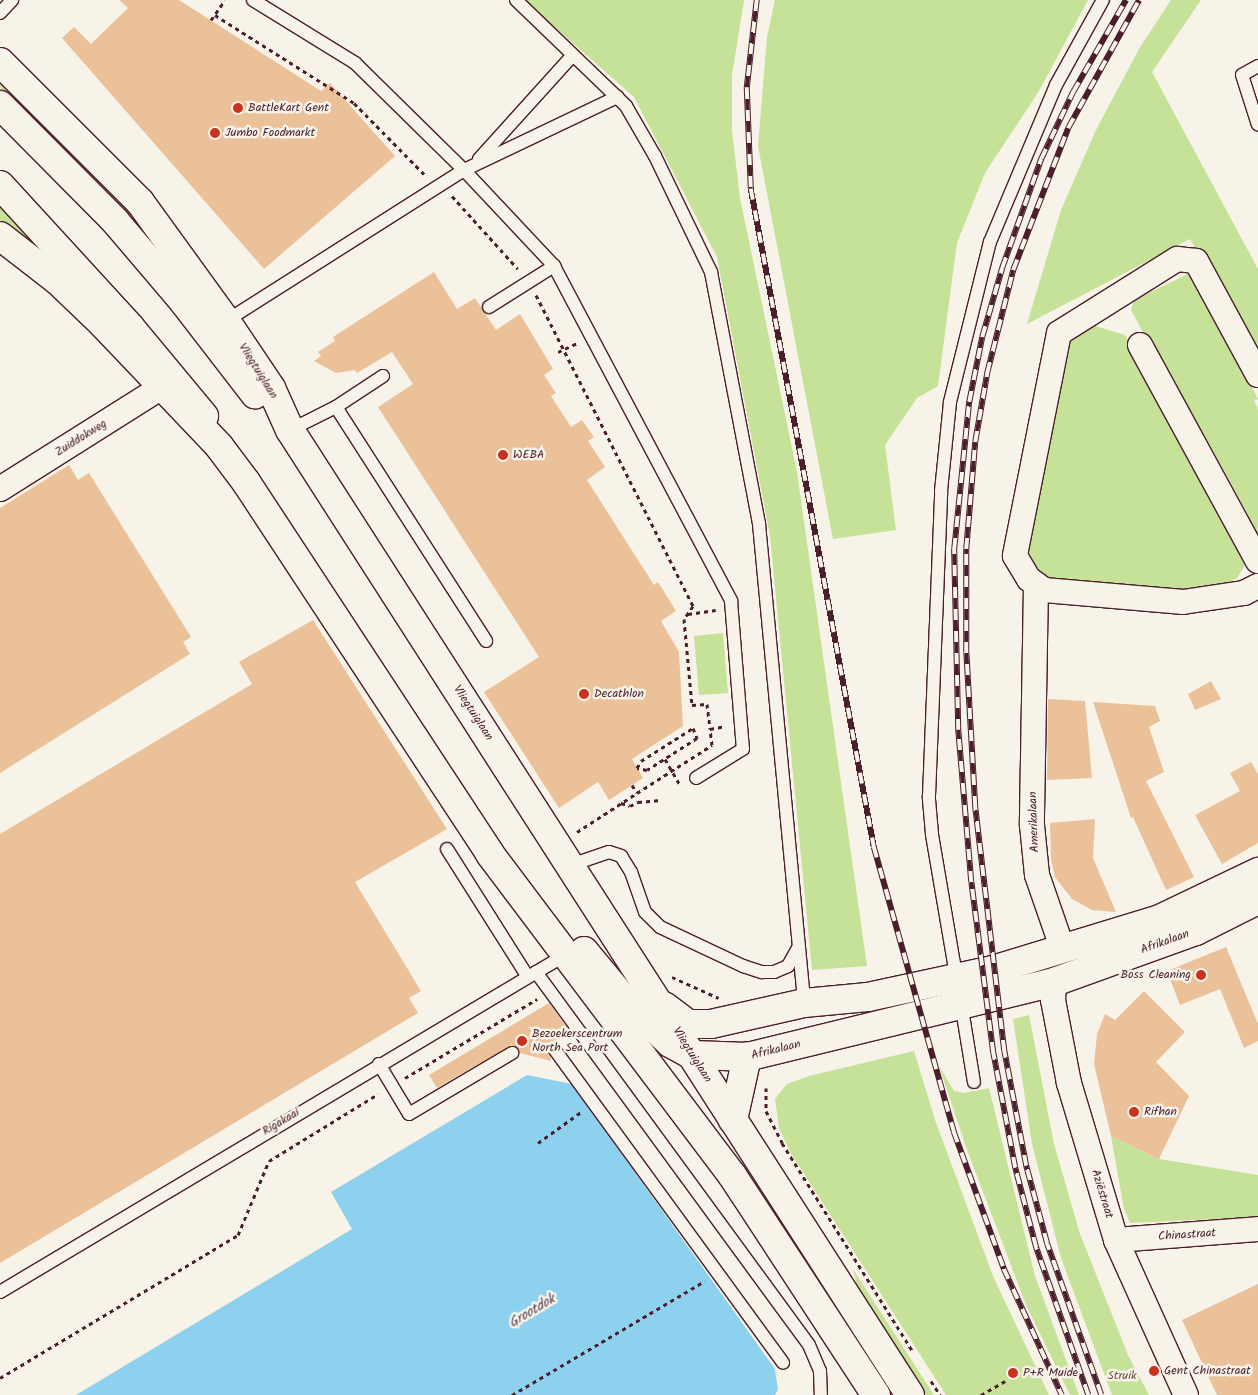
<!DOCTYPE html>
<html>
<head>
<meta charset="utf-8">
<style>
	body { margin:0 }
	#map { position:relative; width:1258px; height:1395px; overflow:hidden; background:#f7f3e8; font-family:Kalam,sans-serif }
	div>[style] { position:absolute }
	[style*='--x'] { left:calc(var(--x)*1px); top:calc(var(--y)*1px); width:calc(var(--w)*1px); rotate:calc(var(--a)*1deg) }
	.green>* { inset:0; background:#c6e198 }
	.water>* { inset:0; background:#8dd1ef }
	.building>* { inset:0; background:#ebc19a }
	.path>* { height:3px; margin-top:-1.5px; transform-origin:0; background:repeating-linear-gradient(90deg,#4a1f2b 0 4px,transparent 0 8px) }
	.roads { filter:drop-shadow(1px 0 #4a1f2b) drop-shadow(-1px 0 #4a1f2b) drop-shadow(0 1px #4a1f2b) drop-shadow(0 -1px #4a1f2b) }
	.lane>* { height:12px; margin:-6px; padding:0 6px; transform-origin:6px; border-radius:6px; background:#f7f3e8 }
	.street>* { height:24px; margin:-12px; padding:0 12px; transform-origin:12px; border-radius:12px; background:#f7f3e8 }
	.secondary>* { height:28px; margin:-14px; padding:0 14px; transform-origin:14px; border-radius:14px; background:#f7f3e8 }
	.highway>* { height:28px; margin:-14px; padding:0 14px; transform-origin:14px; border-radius:14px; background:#f7f3e8 }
	.rail>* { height:5.5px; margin-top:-2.75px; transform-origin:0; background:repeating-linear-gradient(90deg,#f7f3e8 0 11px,#4a1f2b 0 22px); box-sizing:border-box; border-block:1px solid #4a1f2b }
	.dots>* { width:14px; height:14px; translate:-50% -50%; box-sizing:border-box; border:2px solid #f7f3e8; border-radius:50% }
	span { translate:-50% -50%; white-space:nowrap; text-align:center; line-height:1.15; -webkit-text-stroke:5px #f7f3e8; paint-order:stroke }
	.poi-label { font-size:12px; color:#4a1f2b }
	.left { translate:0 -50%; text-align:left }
	.right { translate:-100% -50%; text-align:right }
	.street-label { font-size:12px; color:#4a1f2b }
	.park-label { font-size:12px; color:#695046 }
	.water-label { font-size:14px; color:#5b4c5c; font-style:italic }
</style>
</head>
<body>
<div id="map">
	<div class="green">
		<div style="clip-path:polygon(524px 0,744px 0,732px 75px,732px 131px,740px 198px,797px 472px,867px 966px,812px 970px,770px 536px,717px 257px,634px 97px)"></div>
		<div style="clip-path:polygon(775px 0,1088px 0,1039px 91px,985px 173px,957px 243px,938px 386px,917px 398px,885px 445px,896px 530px,833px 539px,758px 146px,767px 37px)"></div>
		<div style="clip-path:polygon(1171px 0,1201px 0,1152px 72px,1258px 269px,1258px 359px,1190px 239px,1027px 324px,1061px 210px,1096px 130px,1139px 49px)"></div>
		<div style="clip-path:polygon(0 74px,137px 220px,201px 304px,66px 154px,0 87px)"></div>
		<div style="clip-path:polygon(0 207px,94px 299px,0 229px)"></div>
		<div style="clip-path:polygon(1188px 274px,1196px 278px,1258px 399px,1254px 401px,1258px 409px,1258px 543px,1249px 525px,1249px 516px,1205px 436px,1196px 430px,1131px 310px,1134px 300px)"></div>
		<div style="clip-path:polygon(1092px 325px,1125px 335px,1248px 560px,1237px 578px,1205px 593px,1044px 580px,1022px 553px,1065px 341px)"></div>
		<div style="clip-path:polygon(723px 633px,728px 693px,699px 695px,694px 636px)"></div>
		<div style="clip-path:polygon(1029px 1015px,1054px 1144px,1080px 1234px,1128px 1355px,1149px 1395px,1112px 1395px,1061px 1258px,1032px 1144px,1013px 1019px)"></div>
		<div style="clip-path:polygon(914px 1051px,935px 1120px,993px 1276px,1049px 1395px,946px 1395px,790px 1152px,779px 1128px,775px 1099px,787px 1084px,809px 1076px)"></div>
		<div style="clip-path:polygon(939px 1066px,954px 1091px,964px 1093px,989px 1088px,1035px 1276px,1079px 1395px,1070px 1395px,1026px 1305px,966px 1147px)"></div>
		<div style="clip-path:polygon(1111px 1136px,1159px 1159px,1258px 1175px,1258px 1217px,1130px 1223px,1124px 1209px)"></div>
		<div style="clip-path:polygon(853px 1269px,934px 1395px,923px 1395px,859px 1294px)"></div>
	</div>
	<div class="water">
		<div style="clip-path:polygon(527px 1075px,572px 1084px,775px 1369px,778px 1390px,775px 1395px,76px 1395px,352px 1229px,331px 1192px)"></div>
	</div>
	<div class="building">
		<div style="clip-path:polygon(119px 0,179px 0,321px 91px,330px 83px,395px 156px,264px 269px,62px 38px,74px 27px,91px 44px,128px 8px)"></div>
		<div style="clip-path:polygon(434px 272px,457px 309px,475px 298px,496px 330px,520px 314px,553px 369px,544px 375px,556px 393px,551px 396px,571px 427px,582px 420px,594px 437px,588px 441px,605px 467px,587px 480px,654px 585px,658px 582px,676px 611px,661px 621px,679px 652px,683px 726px,632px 759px,643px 778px,609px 800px,598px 782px,559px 808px,484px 692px,539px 657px,378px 407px,413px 384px,392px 352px,357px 373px,355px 370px,336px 373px,314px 361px,321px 356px,318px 352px,335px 341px,333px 337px)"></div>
		<div style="clip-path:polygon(69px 465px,78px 480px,89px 473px,191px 637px,183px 642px,190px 654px,0 773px,0 508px)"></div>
		<div style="clip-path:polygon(313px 620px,447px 829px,355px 882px,421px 991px,409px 998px,418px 1013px,0 1263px,0 834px,252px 684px,239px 662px)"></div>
		<div style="clip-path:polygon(1211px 681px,1221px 699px,1195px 710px,1188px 694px)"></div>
		<div style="clip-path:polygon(1048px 699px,1085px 701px,1092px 778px,1047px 780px)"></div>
		<div style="clip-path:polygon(1093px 702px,1155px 706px,1160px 721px,1149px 727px,1164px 772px,1146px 781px,1194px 877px,1166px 890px,1133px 817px,1131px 818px)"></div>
		<div style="clip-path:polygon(1251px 762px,1258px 774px,1258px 843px,1222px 864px,1195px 815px,1240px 791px,1230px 773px)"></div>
		<div style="clip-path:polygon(1095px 819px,1093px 858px,1116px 912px,1092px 910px,1072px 899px,1055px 877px,1051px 859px,1050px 823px)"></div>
		<div style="clip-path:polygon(1226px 947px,1258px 1024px,1258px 1041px,1244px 1048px,1220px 989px,1180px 1005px,1167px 971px)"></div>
		<div style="clip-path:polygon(1144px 991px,1185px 1032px,1156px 1062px,1189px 1096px,1159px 1159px,1111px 1136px,1094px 1064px,1097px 1034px,1105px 1014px,1115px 1020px)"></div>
		<div style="clip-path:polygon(549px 1003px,567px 1028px,559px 1032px,556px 1042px,548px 1046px,551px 1061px,520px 1053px,511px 1045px,437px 1088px,429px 1075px)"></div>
		<div style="clip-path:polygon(1258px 1284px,1258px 1395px,1217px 1395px,1182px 1320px)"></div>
	</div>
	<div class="path">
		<div style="--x:215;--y:15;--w:165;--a:32.3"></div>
		<div style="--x:354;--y:103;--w:103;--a:45.4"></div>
		<div style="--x:211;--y:20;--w:24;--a:-55"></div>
		<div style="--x:452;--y:196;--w:98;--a:47.9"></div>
		<div style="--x:536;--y:295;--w:348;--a:63.2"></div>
		<div style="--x:693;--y:606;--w:16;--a:125"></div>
		<div style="--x:684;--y:619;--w:86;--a:84.7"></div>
		<div style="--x:692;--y:705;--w:15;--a:-4"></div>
		<div style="--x:707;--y:704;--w:25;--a:83"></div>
		<div style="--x:558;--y:352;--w:21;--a:-25"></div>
		<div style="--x:688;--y:614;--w:28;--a:-8"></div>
		<div style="--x:693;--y:728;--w:11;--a:68"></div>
		<div style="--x:697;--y:738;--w:59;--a:147.4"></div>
		<div style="--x:647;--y:770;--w:10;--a:-169"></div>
		<div style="--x:637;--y:768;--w:8;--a:-60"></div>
		<div style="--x:641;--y:761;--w:62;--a:-32.4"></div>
		<div style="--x:665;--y:759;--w:30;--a:60"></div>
		<div style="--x:632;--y:785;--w:9;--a:58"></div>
		<div style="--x:637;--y:793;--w:89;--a:-32.6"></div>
		<div style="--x:712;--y:745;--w:16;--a:-97"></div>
		<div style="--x:710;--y:729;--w:16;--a:-11"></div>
		<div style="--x:621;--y:803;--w:9;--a:18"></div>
		<div style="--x:630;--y:806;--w:9;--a:-27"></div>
		<div style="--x:638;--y:802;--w:23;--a:-5"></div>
		<div style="--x:577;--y:832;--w:72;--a:-33"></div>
		<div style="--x:672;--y:977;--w:51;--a:24.1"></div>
		<div style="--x:405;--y:1078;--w:154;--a:-30.9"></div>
		<div style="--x:766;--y:1088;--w:23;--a:90"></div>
		<div style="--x:766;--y:1111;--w:36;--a:63"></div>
		<div style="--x:782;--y:1143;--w:247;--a:57.9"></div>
		<div style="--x:538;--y:1143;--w:53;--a:-35.8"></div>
		<div style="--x:0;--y:1378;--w:278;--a:-31"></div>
		<div style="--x:238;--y:1235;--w:80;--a:-67.3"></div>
		<div style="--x:269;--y:1161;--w:128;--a:-31.6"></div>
		<div style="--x:931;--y:1381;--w:17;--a:57"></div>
		<div style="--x:512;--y:1395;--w:224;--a:-30.6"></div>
		<div style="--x:981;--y:1395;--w:28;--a:-30"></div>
	</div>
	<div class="roads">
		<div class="lane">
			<div style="--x:253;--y:0;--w:120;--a:31.7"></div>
			<div style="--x:355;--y:63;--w:153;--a:44.5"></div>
			<div style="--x:464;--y:170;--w:132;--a:46.8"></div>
			<div style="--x:554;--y:266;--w:379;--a:62.1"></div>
			<div style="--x:731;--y:601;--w:148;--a:85.4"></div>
			<div style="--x:743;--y:749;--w:55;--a:148.3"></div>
			<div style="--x:516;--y:0;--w:153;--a:43.9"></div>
			<div style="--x:626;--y:106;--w:58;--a:59.9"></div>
			<div style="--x:655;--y:156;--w:129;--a:64.2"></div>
			<div style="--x:711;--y:272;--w:257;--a:79.2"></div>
			<div style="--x:759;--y:524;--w:481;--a:84.6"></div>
			<div style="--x:0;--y:13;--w:18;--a:-47"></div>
			<div style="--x:1258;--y:66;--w:18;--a:151"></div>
			<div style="--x:1242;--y:75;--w:52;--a:72.3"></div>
			<div style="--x:479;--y:159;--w:140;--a:-47.9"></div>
			<div style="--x:489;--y:307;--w:77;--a:-32.2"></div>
			<div style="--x:226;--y:321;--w:282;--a:-32.4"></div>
			<div style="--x:464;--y:170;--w:170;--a:-25.5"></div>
			<div style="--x:383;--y:376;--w:56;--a:146.6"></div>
			<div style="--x:336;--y:407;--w:278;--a:57.3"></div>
			<div style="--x:290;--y:430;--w:51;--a:-26.6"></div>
			<div style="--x:447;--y:849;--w:151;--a:57.7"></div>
			<div style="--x:571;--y:865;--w:40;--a:-18.9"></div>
			<div style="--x:609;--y:852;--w:13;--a:18"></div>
			<div style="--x:621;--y:856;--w:19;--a:58"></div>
			<div style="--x:631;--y:872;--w:42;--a:70.7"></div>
			<div style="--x:645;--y:912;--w:21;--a:45"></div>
			<div style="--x:660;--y:927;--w:92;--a:25.2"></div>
			<div style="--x:743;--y:966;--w:20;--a:18"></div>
			<div style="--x:762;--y:972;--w:12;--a:0"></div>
			<div style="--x:774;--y:972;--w:15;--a:-23"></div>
			<div style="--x:788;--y:966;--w:21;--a:-61"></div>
			<div style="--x:536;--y:972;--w:462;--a:53.8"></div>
			<div style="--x:809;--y:1345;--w:28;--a:67"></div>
			<div style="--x:820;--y:1371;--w:24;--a:88"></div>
			<div style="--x:957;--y:981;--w:149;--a:-99.7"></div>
			<div style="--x:932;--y:834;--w:38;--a:-95"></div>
			<div style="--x:929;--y:796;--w:305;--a:-87.7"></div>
			<div style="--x:941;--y:491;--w:89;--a:-84.2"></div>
			<div style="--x:950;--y:402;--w:165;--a:-76"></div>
			<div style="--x:990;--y:242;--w:170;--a:-67.2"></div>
			<div style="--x:1056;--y:85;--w:97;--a:-61.1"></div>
			<div style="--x:961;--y:1003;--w:80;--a:80.7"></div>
			<div style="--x:555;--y:1050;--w:387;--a:53.9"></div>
			<div style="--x:379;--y:1064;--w:58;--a:59"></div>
			<div style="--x:409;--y:1114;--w:120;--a:-30.6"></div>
			<div style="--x:0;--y:1292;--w:658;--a:-30.81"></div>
		</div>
		<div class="street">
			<div style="--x:1140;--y:345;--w:246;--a:61.4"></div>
			<div style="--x:1258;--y:375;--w:130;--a:-118.5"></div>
			<div style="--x:1196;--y:261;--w:19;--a:-174"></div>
			<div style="--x:1177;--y:259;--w:139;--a:147.9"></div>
			<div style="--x:1059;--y:333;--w:227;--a:101.2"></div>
			<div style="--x:1015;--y:556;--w:27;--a:59"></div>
			<div style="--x:1029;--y:579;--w:19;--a:36"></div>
			<div style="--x:1044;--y:590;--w:140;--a:4.9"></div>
			<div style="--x:1183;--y:602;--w:62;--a:-8.4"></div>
			<div style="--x:1244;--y:593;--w:16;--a:-27"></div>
			<div style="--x:0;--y:489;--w:191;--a:-32.2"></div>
			<div style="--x:1036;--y:585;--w:240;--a:91"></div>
			<div style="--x:1032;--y:825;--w:50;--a:84.3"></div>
			<div style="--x:1037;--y:875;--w:79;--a:70.9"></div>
			<div style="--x:1054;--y:982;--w:18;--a:93"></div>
			<div style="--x:1053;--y:1000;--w:85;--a:79.1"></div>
			<div style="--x:1069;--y:1083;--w:164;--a:73.3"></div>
			<div style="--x:1116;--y:1240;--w:170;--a:65.7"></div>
			<div style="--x:1116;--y:1240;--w:142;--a:-4.4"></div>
		</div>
		<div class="secondary">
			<div style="--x:0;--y:62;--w:198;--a:45"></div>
			<div style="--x:140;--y:202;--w:147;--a:54.1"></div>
			<div style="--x:226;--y:321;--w:81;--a:56.1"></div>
			<div style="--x:271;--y:388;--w:46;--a:65.7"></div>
			<div style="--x:290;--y:430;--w:1147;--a:57.28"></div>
			<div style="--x:0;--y:236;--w:73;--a:37.8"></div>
			<div style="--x:58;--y:281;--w:61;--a:43.7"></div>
			<div style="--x:102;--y:323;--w:170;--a:46.4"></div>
			<div style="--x:219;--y:446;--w:45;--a:53.1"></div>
			<div style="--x:246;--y:482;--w:445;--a:56.7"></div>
			<div style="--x:490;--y:854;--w:402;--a:53"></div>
			<div style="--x:732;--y:1175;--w:263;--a:56.8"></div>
			<div style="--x:584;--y:951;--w:61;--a:50.3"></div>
			<div style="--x:623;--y:998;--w:65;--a:43.8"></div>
			<div style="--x:670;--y:1043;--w:25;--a:29"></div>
			<div style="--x:692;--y:1055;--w:55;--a:2.1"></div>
			<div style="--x:747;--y:1057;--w:316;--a:-13.7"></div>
			<div style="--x:1054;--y:982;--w:151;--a:-19.8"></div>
			<div style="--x:1196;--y:931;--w:69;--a:-26.6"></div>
			<div style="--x:664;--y:1006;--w:30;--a:37"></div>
			<div style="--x:688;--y:1024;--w:23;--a:0"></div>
			<div style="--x:711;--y:1024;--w:95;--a:-12.7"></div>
			<div style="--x:804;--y:1003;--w:64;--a:-5.4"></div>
			<div style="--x:868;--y:997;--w:128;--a:-12.2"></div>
			<div style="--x:993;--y:970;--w:175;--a:-17"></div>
			<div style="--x:1160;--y:919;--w:109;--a:-25.6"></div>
			<div style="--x:733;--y:1120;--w:65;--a:-77.5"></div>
		</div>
		<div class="highway">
			<div style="--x:0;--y:105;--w:163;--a:45.2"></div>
			<div style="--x:115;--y:221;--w:105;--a:49.6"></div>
			<div style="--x:183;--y:301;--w:118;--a:52.3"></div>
			<div style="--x:0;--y:185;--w:193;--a:47.5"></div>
			<div style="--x:130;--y:327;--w:116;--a:50.3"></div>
		</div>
	</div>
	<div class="rail">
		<div style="--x:757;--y:0;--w:89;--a:96.5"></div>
		<div style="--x:747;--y:88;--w:101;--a:87.7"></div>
		<div style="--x:751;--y:189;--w:669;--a:79.41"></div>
		<div style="--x:874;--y:847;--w:296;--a:74.3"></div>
		<div style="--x:954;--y:1132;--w:146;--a:69.9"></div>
		<div style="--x:1004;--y:1269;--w:139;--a:65.3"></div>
		<div style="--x:1088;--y:1395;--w:156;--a:-109.5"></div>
		<div style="--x:1036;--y:1248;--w:83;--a:-104.7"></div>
		<div style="--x:1015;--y:1168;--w:117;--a:-100.8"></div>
		<div style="--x:993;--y:1053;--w:172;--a:-97.3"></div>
		<div style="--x:971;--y:882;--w:153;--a:-94.9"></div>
		<div style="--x:958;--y:730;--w:181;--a:-91.3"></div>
		<div style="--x:954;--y:549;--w:148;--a:-84.2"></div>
		<div style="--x:969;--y:402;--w:66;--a:-78.7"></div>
		<div style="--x:982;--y:337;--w:72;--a:-73.8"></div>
		<div style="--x:1002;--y:268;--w:116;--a:-70.3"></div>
		<div style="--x:1041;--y:159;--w:74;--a:-64.5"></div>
		<div style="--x:1073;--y:92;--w:106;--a:-60.1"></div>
		<div style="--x:1101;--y:1395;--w:160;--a:-109.7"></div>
		<div style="--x:1047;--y:1244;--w:81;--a:-105.1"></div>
		<div style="--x:1026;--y:1166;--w:117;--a:-100.8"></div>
		<div style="--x:1004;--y:1051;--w:246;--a:-96.8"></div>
		<div style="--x:975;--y:807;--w:154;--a:-93.3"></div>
		<div style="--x:966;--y:653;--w:104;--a:-90"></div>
		<div style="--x:966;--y:549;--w:107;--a:-85.2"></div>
		<div style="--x:975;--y:442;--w:70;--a:-80.1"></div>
		<div style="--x:987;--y:373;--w:106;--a:-75.8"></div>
		<div style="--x:1013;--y:270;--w:152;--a:-68.8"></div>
		<div style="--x:1068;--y:128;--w:146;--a:-61"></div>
	</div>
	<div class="dots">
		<div style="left:238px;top:108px;background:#c8321e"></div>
		<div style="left:215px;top:133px;background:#c8321e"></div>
		<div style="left:503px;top:455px;background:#c8321e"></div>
		<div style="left:584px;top:694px;background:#c8321e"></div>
		<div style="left:1201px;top:975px;background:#c8321e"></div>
		<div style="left:522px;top:1041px;background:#c8321e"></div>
		<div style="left:1134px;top:1112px;background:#c8321e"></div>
		<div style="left:1154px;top:1371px;background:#c8321e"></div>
		<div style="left:1013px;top:1373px;background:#c8321e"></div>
	</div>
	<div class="poi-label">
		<span class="left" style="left:248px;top:108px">BattleKart Gent</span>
		<span class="left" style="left:225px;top:133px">Jumbo Foodmarkt</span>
		<span class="left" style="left:513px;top:455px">WEBA</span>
		<span class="left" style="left:594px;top:694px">Decathlon</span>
		<span class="right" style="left:1191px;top:975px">Boss Cleaning</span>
		<span class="left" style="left:532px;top:1041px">Bezoekerscentrum<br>North Sea Port</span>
		<span class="left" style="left:1144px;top:1112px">Rifhan</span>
		<span class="left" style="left:1164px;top:1371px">Gent Chinastraat</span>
		<span class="left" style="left:1023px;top:1373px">P+R Muide</span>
	</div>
	<div class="street-label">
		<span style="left:258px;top:371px;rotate:58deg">Vliegtuiglaan</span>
		<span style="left:81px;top:438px;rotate:-32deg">Zuiddokweg</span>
		<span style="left:473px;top:713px;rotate:57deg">Vliegtuiglaan</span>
		<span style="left:1034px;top:822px;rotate:-92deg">Amerikalaan</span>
		<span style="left:1165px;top:942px;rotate:-20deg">Afrikalaan</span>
		<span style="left:776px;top:1050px;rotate:-14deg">Afrikalaan</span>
		<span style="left:692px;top:1055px;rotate:58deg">Vliegtuiglaan</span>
		<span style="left:281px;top:1122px;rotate:-31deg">Rigakaai</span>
		<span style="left:1102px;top:1194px;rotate:73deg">Aziëstraat</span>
		<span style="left:1187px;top:1235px;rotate:-4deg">Chinastraat</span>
	</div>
	<div class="park-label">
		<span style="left:1122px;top:1376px">Struik</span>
	</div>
	<div class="water-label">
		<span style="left:532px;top:1311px;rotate:-31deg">Grootdok</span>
	</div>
</div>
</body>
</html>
